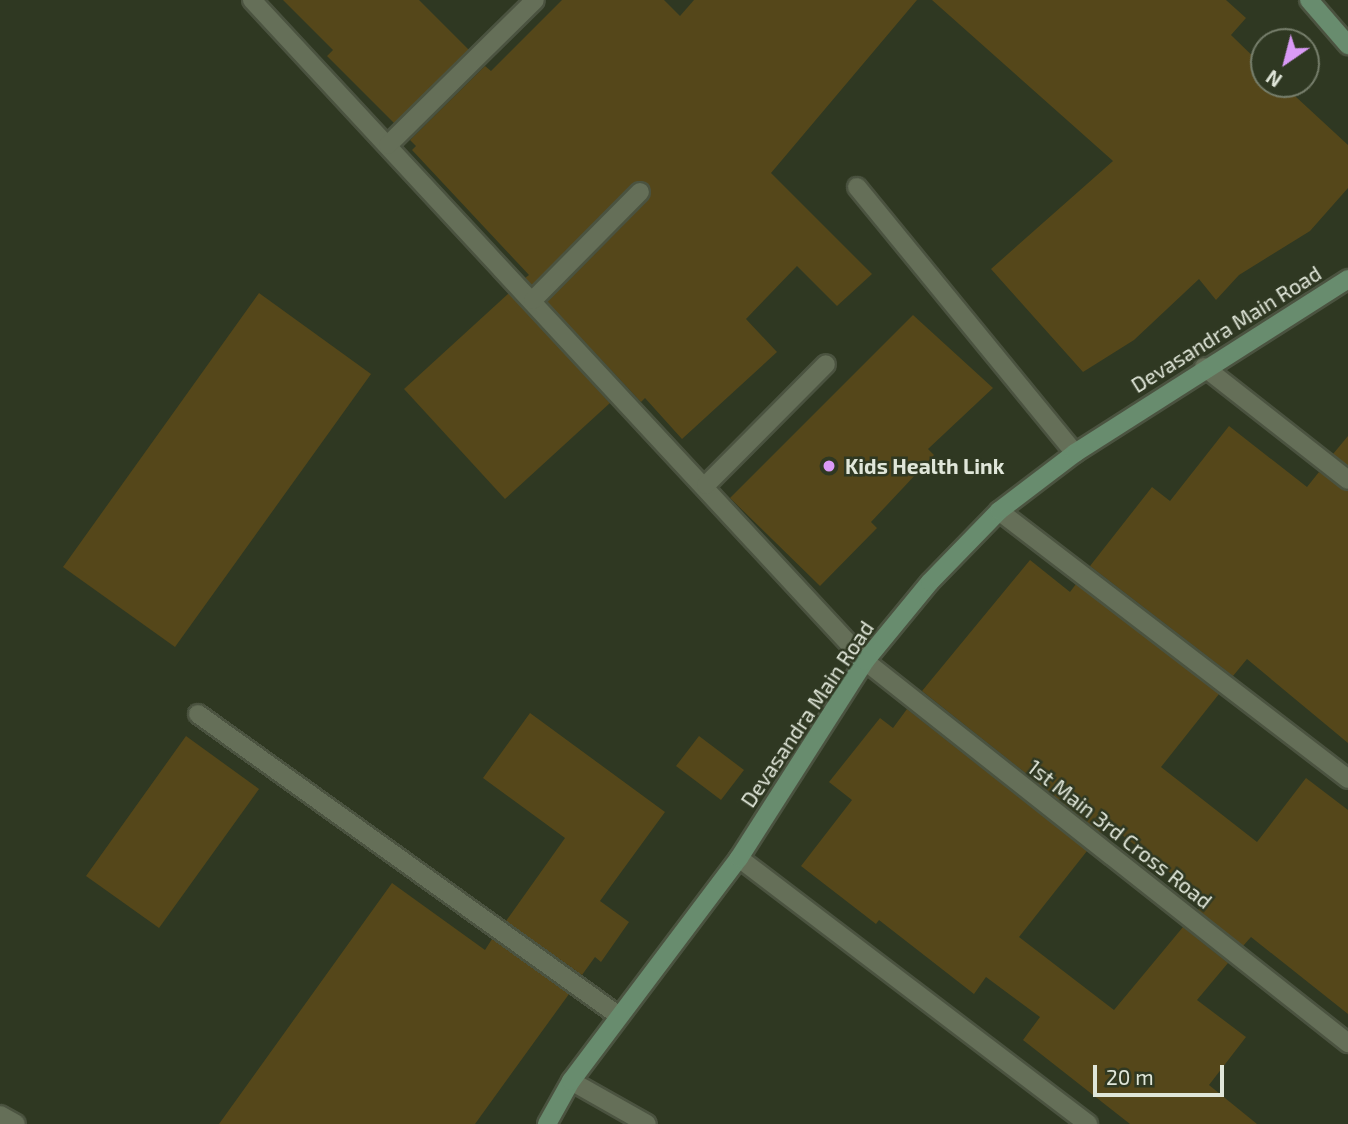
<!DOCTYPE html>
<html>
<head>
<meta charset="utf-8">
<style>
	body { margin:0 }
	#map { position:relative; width:1348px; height:1124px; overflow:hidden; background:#2f3822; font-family:"Exo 2",sans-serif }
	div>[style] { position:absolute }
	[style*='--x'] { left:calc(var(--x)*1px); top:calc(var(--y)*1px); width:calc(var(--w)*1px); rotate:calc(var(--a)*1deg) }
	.building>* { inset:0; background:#55471a }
	.roads { filter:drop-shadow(2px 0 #4b5340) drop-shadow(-2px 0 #4b5340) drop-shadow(0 2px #4b5340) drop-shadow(0 -2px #4b5340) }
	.minor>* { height:18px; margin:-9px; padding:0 9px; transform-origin:9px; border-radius:9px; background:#656f58 }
	.tertiary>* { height:18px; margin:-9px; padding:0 9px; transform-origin:9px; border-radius:9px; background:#656f58 }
	.secondary>* { height:18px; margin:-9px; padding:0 9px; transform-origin:9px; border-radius:9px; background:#688c6e }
	.dots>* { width:19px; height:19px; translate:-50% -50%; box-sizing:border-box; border:4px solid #2f3822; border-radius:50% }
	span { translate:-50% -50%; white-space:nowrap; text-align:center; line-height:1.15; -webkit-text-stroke:5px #2f3822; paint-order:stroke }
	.street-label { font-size:21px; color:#e0e6d9 }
	.poi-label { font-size:21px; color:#e0e6d9; font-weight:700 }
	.left { translate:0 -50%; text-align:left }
	.north { position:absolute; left:1250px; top:28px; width:70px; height:70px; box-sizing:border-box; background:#2f3822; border:2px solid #767e6b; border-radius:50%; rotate:215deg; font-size:19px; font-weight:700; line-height:28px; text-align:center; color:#e0e6d9 }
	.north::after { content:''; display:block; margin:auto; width:24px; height:32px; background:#da9af6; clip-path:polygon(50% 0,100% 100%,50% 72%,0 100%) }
	.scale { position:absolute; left:1093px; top:1065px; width:131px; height:32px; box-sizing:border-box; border:4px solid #e0e6d9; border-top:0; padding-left:9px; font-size:21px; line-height:24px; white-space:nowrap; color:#e0e6d9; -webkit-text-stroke:5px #2f3822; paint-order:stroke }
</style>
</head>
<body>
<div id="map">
	<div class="building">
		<div style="clip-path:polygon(283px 0,419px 0,469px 50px,394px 123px,327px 56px,333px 50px)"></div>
		<div style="clip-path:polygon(562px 0,664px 0,680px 16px,694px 0,917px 0,771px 173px,872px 274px,837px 306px,797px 266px,746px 319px,777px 352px,682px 439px,645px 398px,641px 402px,547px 302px,648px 200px,648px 184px,632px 184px,532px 285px,525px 278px,529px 275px,412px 150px,416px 146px,410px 140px,485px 66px,491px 71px)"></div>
		<div style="clip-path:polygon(932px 0,1226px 0,1246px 18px,1231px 35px,1264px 67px,1264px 84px,1282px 84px,1348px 145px,1348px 188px,1310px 231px,1239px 275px,1216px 300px,1199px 279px,1134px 340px,1083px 372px,991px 269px,1113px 161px)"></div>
		<div style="clip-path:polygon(259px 293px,371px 374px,175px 647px,63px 567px)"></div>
		<div style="clip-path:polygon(509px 293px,610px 403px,505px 499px,404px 389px)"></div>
		<div style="clip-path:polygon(913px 315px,993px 388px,928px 449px,934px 455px,871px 522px,877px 528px,820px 586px,730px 498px)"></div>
		<div style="clip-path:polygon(1229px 426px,1307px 487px,1319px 472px,1348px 491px,1348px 743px,1247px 659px,1233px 676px,1090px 566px,1152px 487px,1170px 501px)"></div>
		<div style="clip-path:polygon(1348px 436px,1348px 466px,1333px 454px)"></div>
		<div style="clip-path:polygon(1030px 560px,1070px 592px,1076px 584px,1219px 694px,1161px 767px,1257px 842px,1306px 778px,1348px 810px,1348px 1014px,1251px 937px,1243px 946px,1198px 910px,1206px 901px,1112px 827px,1101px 833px,922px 691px)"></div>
		<div style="clip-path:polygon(907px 709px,1087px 851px,1019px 937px,1114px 1010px,1183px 927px,1228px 963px,1197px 1000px,1246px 1037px,1209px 1085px,1257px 1124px,1130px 1124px,1023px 1040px,1040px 1017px,986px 977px,974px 994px,879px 920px,876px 924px,801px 866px,852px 800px,829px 782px,880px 718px,893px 728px)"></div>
		<div style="clip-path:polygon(530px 713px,665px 812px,600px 901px,629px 922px,601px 962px,595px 957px,582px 975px,506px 921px,565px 838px,483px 778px)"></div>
		<div style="clip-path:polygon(186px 736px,259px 789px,159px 928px,86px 876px)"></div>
		<div style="clip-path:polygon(699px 736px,744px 770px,721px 800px,676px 766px)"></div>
		<div style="clip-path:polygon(392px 883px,485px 950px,492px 939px,569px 994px,475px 1124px,219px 1124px)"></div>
	</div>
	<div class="roads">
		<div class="minor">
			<div style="--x:252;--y:0;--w:901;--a:47.16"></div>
			<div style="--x:865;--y:661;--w:616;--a:38.34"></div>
			<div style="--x:388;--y:145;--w:206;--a:-44.6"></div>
			<div style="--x:857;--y:187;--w:344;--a:50.7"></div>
			<div style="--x:533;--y:300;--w:152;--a:-45.3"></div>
			<div style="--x:1204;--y:367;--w:183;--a:38.1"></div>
			<div style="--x:706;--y:485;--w:170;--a:-45.2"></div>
			<div style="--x:999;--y:511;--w:440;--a:37.5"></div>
			<div style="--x:198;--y:714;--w:518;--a:35.65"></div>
			<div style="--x:739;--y:858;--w:439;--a:37.3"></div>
			<div style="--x:571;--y:1081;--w:87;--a:29.5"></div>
		</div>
		<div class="tertiary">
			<div style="--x:0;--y:1115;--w:18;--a:29"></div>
		</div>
		<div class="secondary">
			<div style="--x:1309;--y:0;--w:60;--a:49.1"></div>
			<div style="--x:547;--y:1124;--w:49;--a:-60.8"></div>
			<div style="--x:571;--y:1081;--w:279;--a:-53"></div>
			<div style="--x:739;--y:858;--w:234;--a:-57.4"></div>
			<div style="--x:865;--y:661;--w:102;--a:-50.6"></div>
			<div style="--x:930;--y:582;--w:99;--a:-45.8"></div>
			<div style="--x:999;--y:511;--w:96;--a:-37.3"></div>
			<div style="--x:1075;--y:453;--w:324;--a:-32.5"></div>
		</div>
	</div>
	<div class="dots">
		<div style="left:829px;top:466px;background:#da9af6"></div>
	</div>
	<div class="street-label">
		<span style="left:1226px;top:329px;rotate:-32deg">Devasandra Main Road</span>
		<span style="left:807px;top:714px;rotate:-56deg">Devasandra Main Road</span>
		<span style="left:1120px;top:834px;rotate:38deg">1st Main 3rd Cross Road</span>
	</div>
	<div class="poi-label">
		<span class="left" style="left:845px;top:466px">Kids Health Link</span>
	</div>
	<div class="north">N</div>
	<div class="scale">20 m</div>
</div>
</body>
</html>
